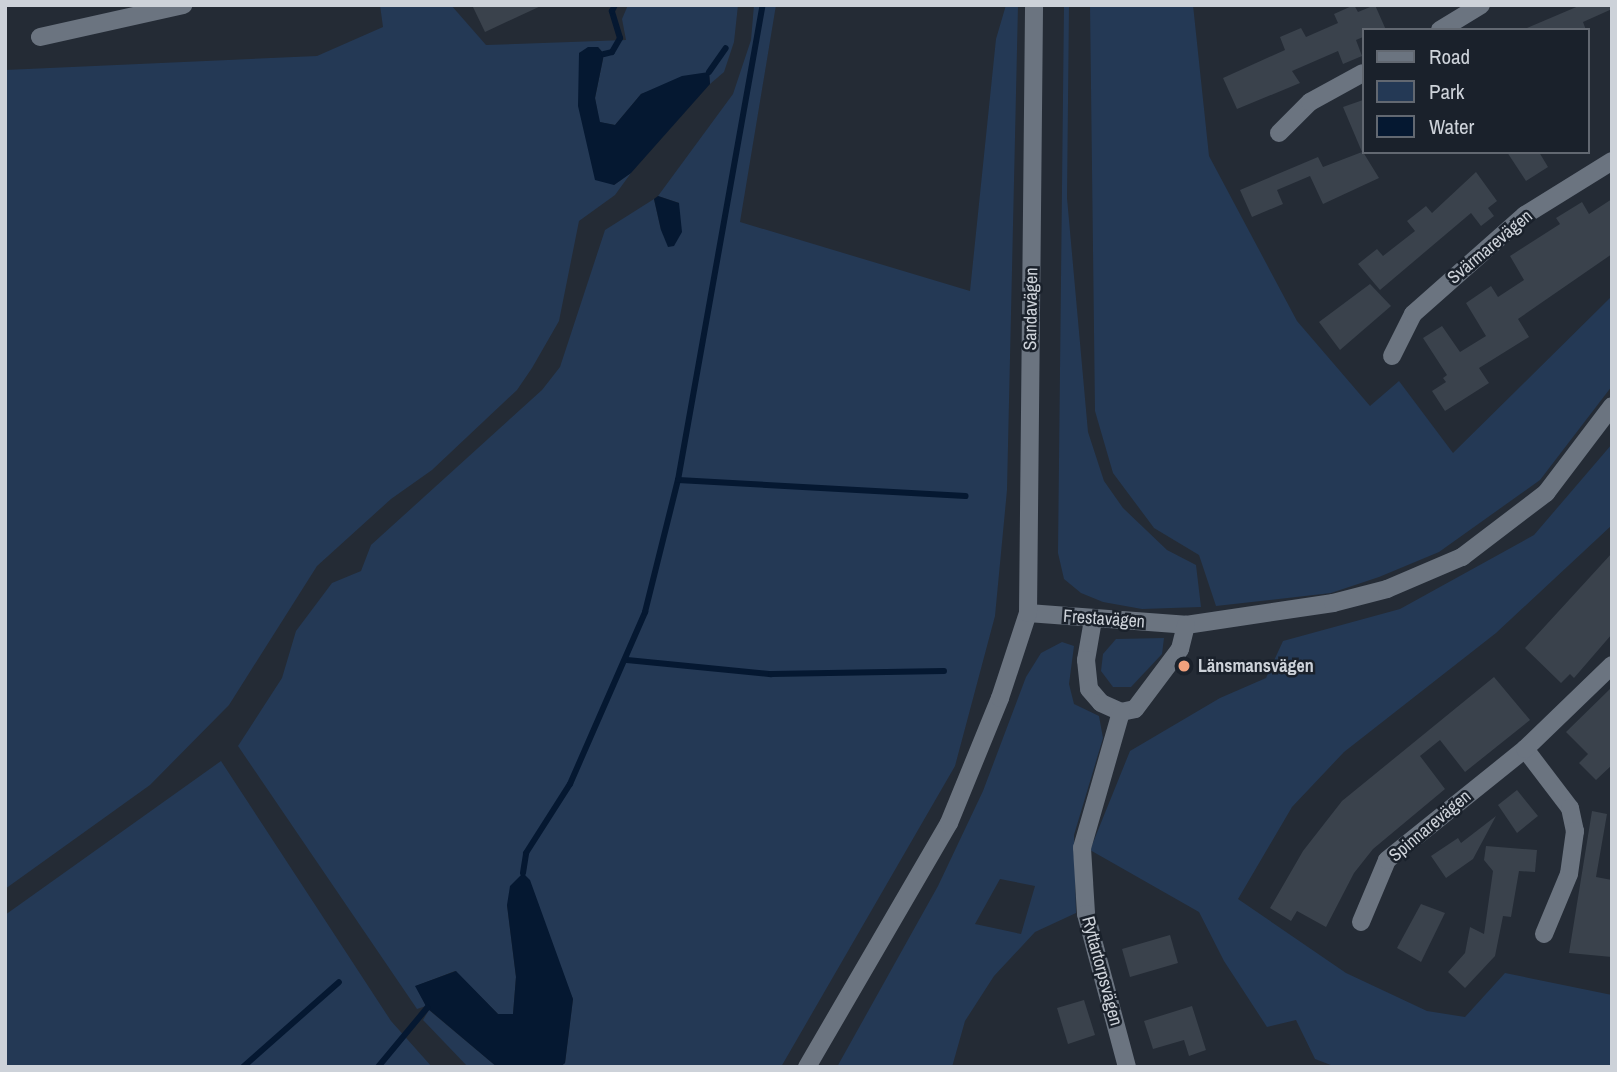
<!DOCTYPE html>
<html>
<head>
<meta charset="utf-8">
<style>
	body { margin:0 }
	#map { position:relative; width:1617px; height:1072px; overflow:hidden; background:#242b35; font-family:"Archivo Narrow",sans-serif }
	div>[style] { position:absolute }
	[style*='--x'] { left:calc(var(--x)*1px); top:calc(var(--y)*1px); width:calc(var(--w)*1px); rotate:calc(var(--a)*1deg) }
	.green>* { inset:0; background:#243955 }
	.water>* { inset:0; background:#051831 }
	.stream>* { height:6px; margin:-3px; padding:0 3px; transform-origin:3px; border-radius:3px; background:#051831 }
	.building>* { inset:0; background:#3a424c }
	.street>* { height:18px; margin:-9px; padding:0 9px; transform-origin:9px; border-radius:9px; background:#6b7480 }
	.secondary>* { height:18px; margin:-9px; padding:0 9px; transform-origin:9px; border-radius:9px; background:#6b7480 }
	.dots>* { width:19px; height:19px; translate:-50% -50%; box-sizing:border-box; border:4px solid #1a212b; border-radius:50% }
	span { translate:-50% -50%; white-space:nowrap; text-align:center; line-height:1.15; -webkit-text-stroke:5px #1a212b; paint-order:stroke }
	.street-label { font-size:18px; color:#cdd2d9 }
	.poi-label { font-size:18px; color:#cdd2d9; font-weight:700 }
	.left { translate:0 -50%; text-align:left }
	.frame { position:absolute; inset:0; border:7px solid #cdd2d9; pointer-events:none }
	.legend { position:absolute; left:1362px; top:28px; width:228px; height:126px; box-sizing:border-box; background:#1a212b; border:2px solid #626871; margin:0; padding:9px 12px; list-style:none; font-size:21px; color:#cdd2d9 }
	.legend li { display:flex; align-items:center; gap:14px; height:35px }
	.legend b { width:35px; border:2px solid #626871 }
</style>
</head>
<body>
<div id="map">
	<div class="green">
		<div style="clip-path:polygon(380px 5px,451px 5px,486px 45px,626px 40px,622px 19px,628px 5px,738px 5px,734px 42px,724px 72px,710px 84px,709px 72px,641px 94px,615px 125px,599px 122px,595px 98px,604px 54px,598px 47px,579px 53px,614px 185px,631px 173px,615px 195px,579px 221px,559px 321px,532px 368px,517px 390px,432px 470px,391px 499px,317px 566px,229px 705px,150px 785px,5px 889px,5px 70px,317px 56px,383px 27px)"></div>
		<div style="clip-path:polygon(754px 5px,776px 5px,740px 222px,970px 291px,996px 39px,1006px 5px,1018px 5px,1007px 490px,995px 616px,955px 766px,781px 1067px,560px 1067px,565px 1063px,573px 999px,553px 954px,507px 905px,516px 977px,513px 1014px,498px 1014px,455px 971px,416px 986px,426px 1006px,417px 1009px,238px 746px,282px 678px,296px 631px,332px 583px,361px 571px,371px 545px,542px 390px,560px 367px,605px 230px,654px 199px,661px 230px,679px 203px,658px 196px,733px 94px,751px 40px)"></div>
		<div style="clip-path:polygon(1064px 5px,1069px 5px,1067px 198px,1088px 432px,1104px 481px,1123px 508px,1167px 550px,1196px 565px,1201px 607px,1142px 609px,1103px 602px,1081px 593px,1064px 579px,1058px 553px)"></div>
		<div style="clip-path:polygon(1090px 5px,1193px 5px,1209px 156px,1297px 321px,1370px 406px,1399px 381px,1453px 453px,1612px 296px,1612px 386px,1540px 480px,1439px 552px,1379px 577px,1331px 593px,1216px 606px,1199px 555px,1154px 528px,1113px 473px,1095px 411px)"></div>
		<div style="clip-path:polygon(1612px 444px,1612px 525px,1496px 633px,1344px 752px,1292px 807px,1238px 899px,1346px 973px,1427px 1011px,1465px 1017px,1505px 973px,1612px 995px,1612px 1067px,1336px 1067px,1315px 1059px,1296px 1020px,1267px 1027px,1224px 961px,1199px 912px,1090px 850px,1130px 751px,1220px 698px,1266px 678px,1283px 641px,1400px 609px,1534px 535px)"></div>
		<div style="clip-path:polygon(1164px 638px,1162px 654px,1131px 687px,1113px 687px,1101px 671px,1103px 654px,1116px 639px)"></div>
		<div style="clip-path:polygon(evenodd,1062px 642px,1074px 646px,1069px 684px,1074px 704px,1099px 716px,1103px 738px,1074px 835px,1076px 913px,1035px 932px,994px 976px,965px 1021px,952px 1067px,837px 1067px,938px 886px,983px 791px,1026px 677px,1041px 653px,1062px 642px,1000px 879px,1035px 886px,1021px 934px,975px 924px,1000px 879px)"></div>
		<div style="clip-path:polygon(221px 761px,391px 1021px,432px 1067px,5px 1067px,5px 915px)"></div>
		<div style="clip-path:polygon(429px 1010px,497px 1067px,468px 1067px,423px 1020px)"></div>
	</div>
	<div class="water">
		<div style="clip-path:polygon(588px 47px,598px 47px,604px 54px,595px 98px,600px 122px,615px 125px,641px 94px,682px 76px,709px 72px,710px 84px,631px 173px,614px 185px,595px 180px,578px 106px,579px 53px)"></div>
		<div style="clip-path:polygon(658px 196px,679px 203px,682px 232px,674px 246px,668px 247px,661px 230px,654px 199px)"></div>
		<div style="clip-path:polygon(523px 873px,530px 880px,573px 999px,565px 1063px,560px 1067px,497px 1067px,427px 1008px,415px 986px,456px 971px,498px 1014px,513px 1014px,516px 977px,507px 905px,510px 886px)"></div>
	</div>
	<div class="stream">
		<div style="--x:604;--y:54;--w:8;--a:-14"></div>
		<div style="--x:612;--y:52;--w:16;--a:-60"></div>
		<div style="--x:620;--y:38;--w:28;--a:-107"></div>
		<div style="--x:612;--y:11;--w:7;--a:-63"></div>
		<div style="--x:709;--y:72;--w:29;--a:-55"></div>
		<div style="--x:678;--y:480;--w:288;--a:3.2"></div>
		<div style="--x:627;--y:660;--w:145;--a:5.6"></div>
		<div style="--x:771;--y:674;--w:173;--a:-1"></div>
		<div style="--x:523;--y:873;--w:20;--a:-81"></div>
		<div style="--x:526;--y:853;--w:82;--a:-57.5"></div>
		<div style="--x:570;--y:784;--w:188;--a:-66.4"></div>
		<div style="--x:645;--y:612;--w:136;--a:-76"></div>
		<div style="--x:678;--y:480;--w:483;--a:-79.9"></div>
		<div style="--x:243;--y:1067;--w:128;--a:-41.5"></div>
		<div style="--x:378;--y:1067;--w:77;--a:-50.3"></div>
	</div>
	<div class="building">
		<div style="clip-path:polygon(472px 5px,543px 5px,485px 32px)"></div>
		<div style="clip-path:polygon(1354px 5px,1358px 12px,1375px 5px,1386px 30px,1363px 30px,1363px 37px,1356px 40px,1362px 56px,1343px 64px,1338px 51px,1292px 71px,1300px 83px,1237px 109px,1223px 78px,1285px 50px,1280px 37px,1301px 28px,1306px 37px,1338px 23px,1334px 14px)"></div>
		<div style="clip-path:polygon(1581px 5px,1612px 5px,1612px 9px,1583px 22px,1586px 30px,1522px 30px)"></div>
		<div style="clip-path:polygon(1363px 100px,1363px 152px,1379px 178px,1323px 204px,1310px 176px,1277px 190px,1283px 204px,1252px 217px,1240px 190px,1318px 157px,1323px 167px,1362px 152px,1343px 107px)"></div>
		<div style="clip-path:polygon(1507px 152px,1539px 152px,1548px 167px,1526px 181px)"></div>
		<div style="clip-path:polygon(1476px 172px,1497px 201px,1488px 208px,1494px 216px,1481px 226px,1471px 213px,1380px 290px,1358px 264px,1377px 249px,1383px 256px,1415px 231px,1407px 221px,1426px 206px,1432px 213px)"></div>
		<div style="clip-path:polygon(1612px 199px,1612px 254px,1518px 319px,1529px 337px,1479px 368px,1489px 383px,1445px 411px,1432px 391px,1446px 382px,1443px 378px,1447px 375px,1423px 338px,1442px 326px,1460px 352px,1486px 336px,1466px 303px,1491px 286px,1498px 297px,1524px 280px,1510px 256px,1560px 224px,1556px 218px,1582px 202px,1589px 214px)"></div>
		<div style="clip-path:polygon(1370px 284px,1391px 306px,1340px 350px,1319px 322px)"></div>
		<div style="clip-path:polygon(1612px 553px,1612px 634px,1574px 678px,1570px 674px,1561px 683px,1525px 648px)"></div>
		<div style="clip-path:polygon(1494px 677px,1530px 720px,1465px 772px,1440px 740px,1420px 756px,1445px 789px,1373px 849px,1354px 873px,1326px 927px,1297px 911px,1291px 921px,1270px 908px,1303px 851px,1342px 801px)"></div>
		<div style="clip-path:polygon(1612px 687px,1612px 765px,1596px 780px,1579px 763px,1588px 754px,1566px 732px)"></div>
		<div style="clip-path:polygon(1517px 790px,1538px 816px,1517px 833px,1498px 805px)"></div>
		<div style="clip-path:polygon(1592px 811px,1607px 814px,1596px 877px,1612px 880px,1612px 957px,1569px 953px)"></div>
		<div style="clip-path:polygon(1496px 816px,1473px 859px,1446px 878px,1431px 856px,1458px 838px,1461px 843px)"></div>
		<div style="clip-path:polygon(1486px 846px,1537px 850px,1535px 872px,1519px 871px,1511px 917px,1503px 916px,1495px 956px,1465px 988px,1448px 972px,1465px 953px,1470px 927px,1484px 934px,1493px 871px,1484px 860px)"></div>
		<div style="clip-path:polygon(1421px 904px,1445px 913px,1421px 962px,1397px 948px)"></div>
		<div style="clip-path:polygon(1170px 935px,1178px 963px,1130px 977px,1122px 949px)"></div>
		<div style="clip-path:polygon(1084px 1000px,1095px 1035px,1068px 1044px,1057px 1008px)"></div>
		<div style="clip-path:polygon(1192px 1006px,1206px 1050px,1189px 1056px,1184px 1040px,1153px 1049px,1144px 1021px)"></div>
	</div>
	<div class="street">
		<div style="--x:1440;--y:30;--w:48;--a:-31.4"></div>
		<div style="--x:40;--y:37;--w:147;--a:-12.6"></div>
		<div style="--x:1279;--y:133;--w:44;--a:-45"></div>
		<div style="--x:1310;--y:102;--w:60;--a:-28.7"></div>
		<div style="--x:1392;--y:356;--w:47;--a:-63.4"></div>
		<div style="--x:1413;--y:314;--w:149;--a:-41.5"></div>
		<div style="--x:1525;--y:215;--w:102;--a:-31.8"></div>
		<div style="--x:1028;--y:613;--w:158;--a:4.3"></div>
		<div style="--x:1186;--y:625;--w:149;--a:-8.5"></div>
		<div style="--x:1333;--y:603;--w:56;--a:-14.5"></div>
		<div style="--x:1387;--y:589;--w:82;--a:-23.1"></div>
		<div style="--x:1462;--y:557;--w:106;--a:-37.3"></div>
		<div style="--x:1546;--y:493;--w:109;--a:-52.8"></div>
		<div style="--x:1093;--y:620;--w:41;--a:99.9"></div>
		<div style="--x:1086;--y:660;--w:29;--a:84"></div>
		<div style="--x:1089;--y:689;--w:18;--a:49"></div>
		<div style="--x:1101;--y:703;--w:22;--a:24"></div>
		<div style="--x:1121;--y:712;--w:14;--a:-12"></div>
		<div style="--x:1135;--y:709;--w:75;--a:-53.1"></div>
		<div style="--x:1180;--y:649;--w:25;--a:-76"></div>
		<div style="--x:1121;--y:712;--w:141;--a:106"></div>
		<div style="--x:1082;--y:848;--w:66;--a:86.5"></div>
		<div style="--x:1086;--y:914;--w:158;--a:75"></div>
		<div style="--x:1525;--y:749;--w:74;--a:52.7"></div>
		<div style="--x:1570;--y:808;--w:24;--a:78"></div>
		<div style="--x:1575;--y:831;--w:43;--a:97.9"></div>
		<div style="--x:1569;--y:874;--w:65;--a:112.6"></div>
		<div style="--x:1361;--y:922;--w:67;--a:-67.2"></div>
		<div style="--x:1387;--y:860;--w:177;--a:-38.8"></div>
		<div style="--x:1525;--y:749;--w:121;--a:-44"></div>
	</div>
	<div class="secondary">
		<div style="--x:807;--y:1067;--w:282;--a:-59.8"></div>
		<div style="--x:949;--y:823;--w:135;--a:-67.8"></div>
		<div style="--x:1000;--y:698;--w:89;--a:-71.8"></div>
		<div style="--x:1028;--y:613;--w:608;--a:-89.43"></div>
	</div>
	<div class="dots">
		<div style="left:1184px;top:666px;background:#f1a17c"></div>
	</div>
	<div class="street-label">
		<span style="left:1490px;top:247px;rotate:-40deg">Svärmarevägen</span>
		<span style="left:1031px;top:309px;rotate:-89deg">Sandavägen</span>
		<span style="left:1104px;top:619px;rotate:4deg">Frestavägen</span>
		<span style="left:1430px;top:826px;rotate:-40deg">Spinnarevägen</span>
		<span style="left:1102px;top:971px;rotate:75deg">Ryttartorpsvägen</span>
	</div>
	<div class="poi-label">
		<span class="left" style="left:1198px;top:666px">Länsmansvägen</span>
	</div>
	<div class="frame"></div>
	<ul class="legend">
	<li><b style="height:9px;background:#6b7480"></b>Road</li>
	<li><b style="height:19px;background:#243955"></b>Park</li>
	<li><b style="height:19px;background:#051831"></b>Water</li>
	</ul>
</div>
</body>
</html>
